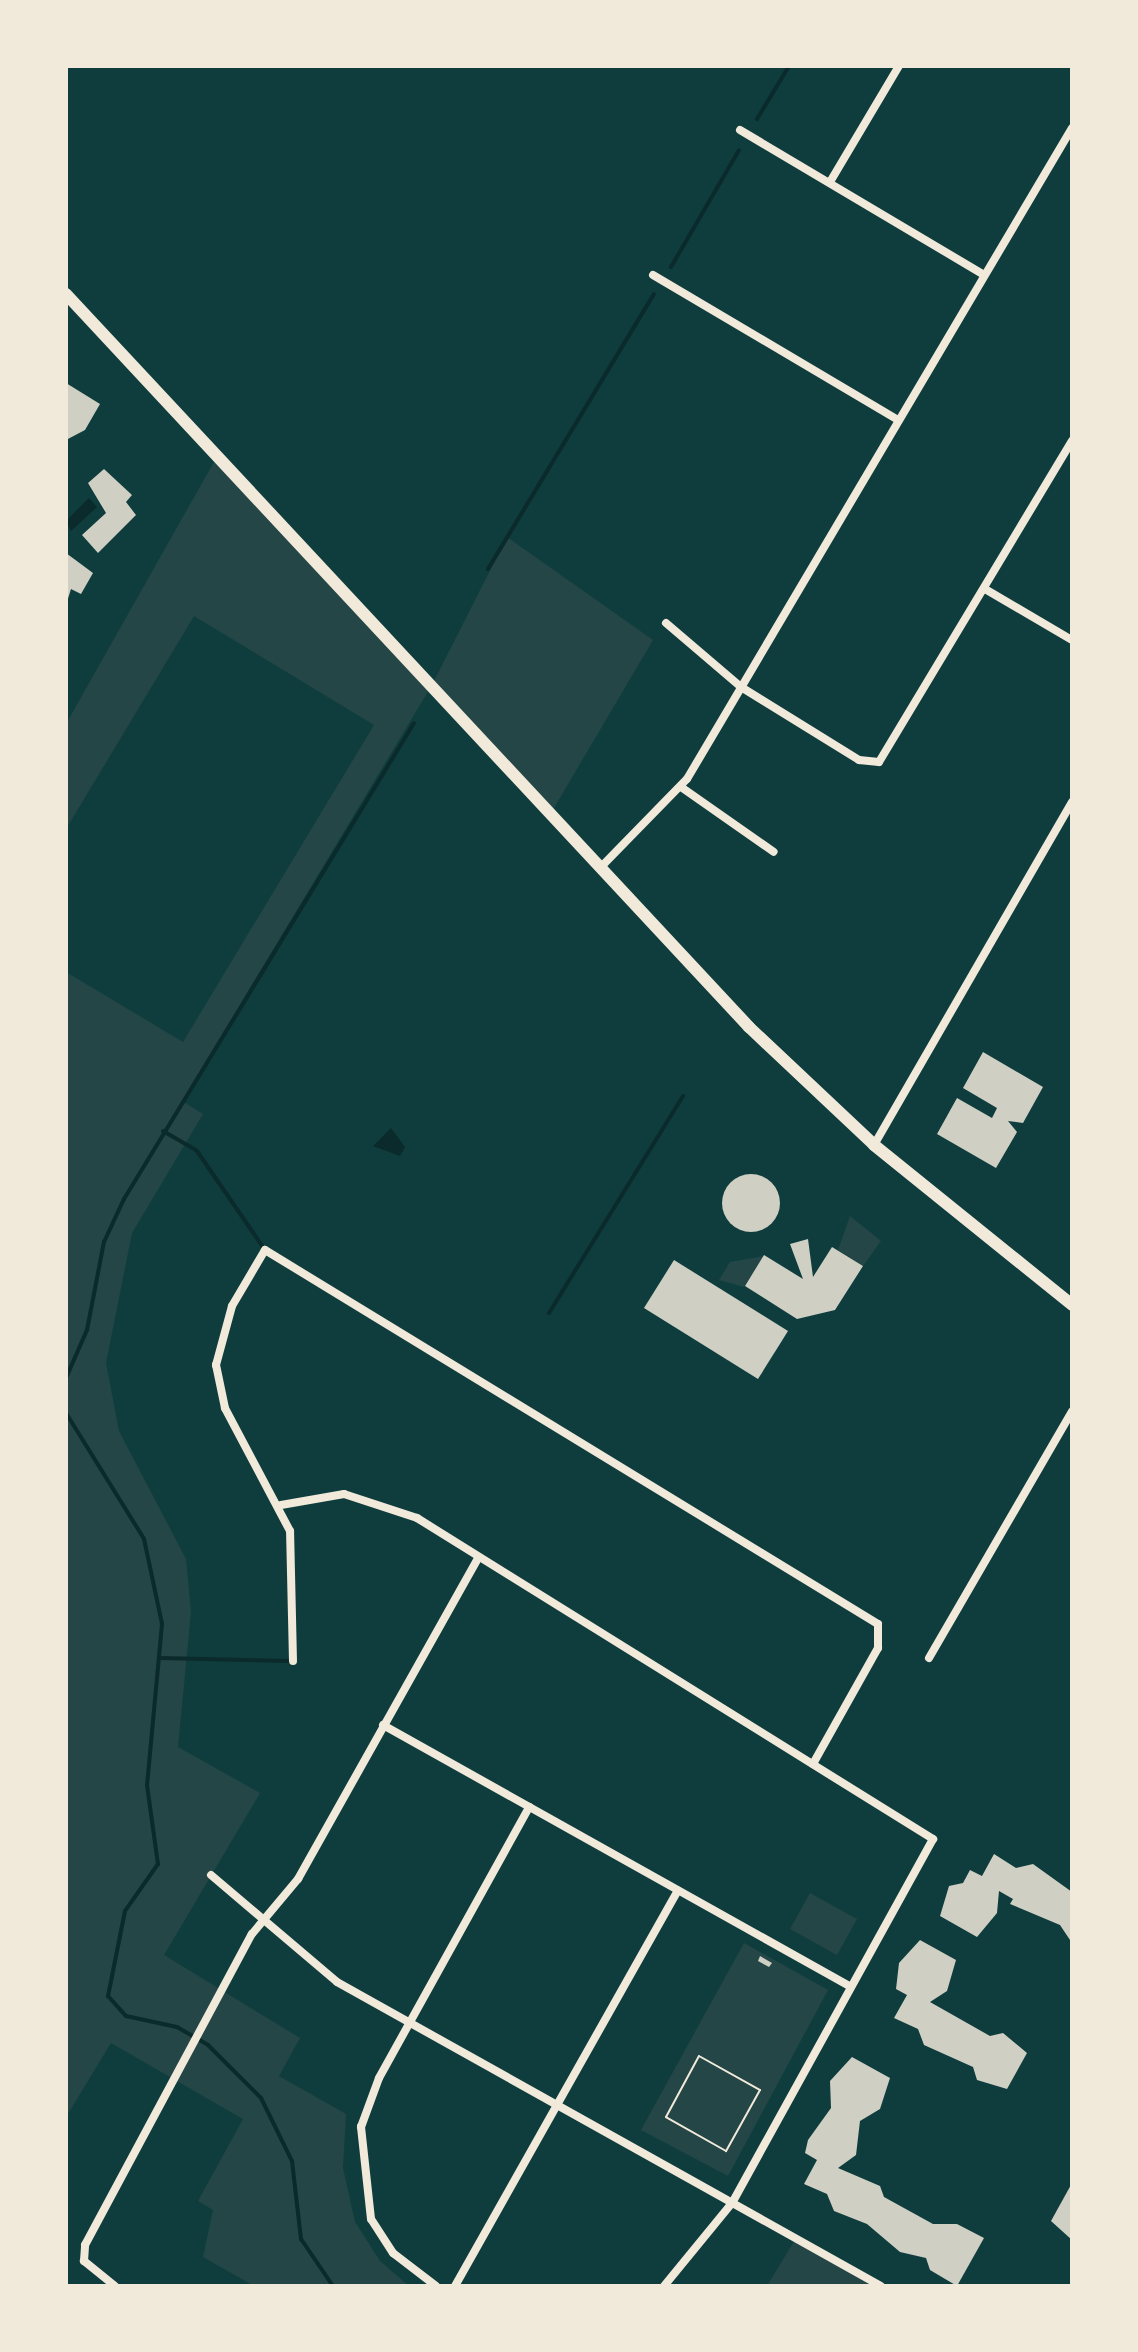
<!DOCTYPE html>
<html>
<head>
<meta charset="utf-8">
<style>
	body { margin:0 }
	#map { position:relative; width:1138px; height:2352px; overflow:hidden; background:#0f3d3e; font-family:Lato,sans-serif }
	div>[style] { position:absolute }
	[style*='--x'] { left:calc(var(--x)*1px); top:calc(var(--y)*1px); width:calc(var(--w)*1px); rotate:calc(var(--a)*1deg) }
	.green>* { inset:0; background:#244646 }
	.water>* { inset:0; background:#0a2a2b }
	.stream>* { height:4px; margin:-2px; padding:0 2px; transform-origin:2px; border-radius:2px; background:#0a2a2b }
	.building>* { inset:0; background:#cfcfc3 }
	.round { border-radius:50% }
	.path>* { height:2px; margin:-1px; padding:0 1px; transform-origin:1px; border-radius:1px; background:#f1e9da }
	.minor>* { height:8px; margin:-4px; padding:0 4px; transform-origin:4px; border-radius:4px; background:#f1e9da }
	.secondary>* { height:12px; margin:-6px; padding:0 6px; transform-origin:6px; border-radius:6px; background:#f1e9da }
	span { translate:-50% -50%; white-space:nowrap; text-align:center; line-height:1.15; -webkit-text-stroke:6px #f1e9da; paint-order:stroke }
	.frame { position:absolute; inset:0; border:68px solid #f1e9da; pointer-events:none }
</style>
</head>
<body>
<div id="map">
	<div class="green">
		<div style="clip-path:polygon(219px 453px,433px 683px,507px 537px,653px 640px,551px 813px,432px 685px,182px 1101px,203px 1114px,132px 1233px,106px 1363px,119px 1431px,186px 1559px,191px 1612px,178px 1747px,260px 1793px,164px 1955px,300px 2038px,279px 2076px,346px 2114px,343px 2168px,355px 2222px,380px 2261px,409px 2286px,254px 2286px,203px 2257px,213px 2210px,198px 2201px,243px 2119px,111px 2043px,66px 2117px,66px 972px,183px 1042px,374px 725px,194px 616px,66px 829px,66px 724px)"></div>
		<div style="clip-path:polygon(850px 1216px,881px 1241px,863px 1266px,838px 1250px)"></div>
		<div style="clip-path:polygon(764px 1256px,744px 1287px,719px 1280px,730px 1262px)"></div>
		<div style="clip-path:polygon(810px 1893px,857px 1919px,837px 1955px,790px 1929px)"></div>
		<div style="clip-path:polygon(744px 1943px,828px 1990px,728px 2176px,641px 2130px)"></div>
		<div style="clip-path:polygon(796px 2238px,881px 2286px,767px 2286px)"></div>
	</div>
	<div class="water">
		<div style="clip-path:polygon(89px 498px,97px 507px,71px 531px,66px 521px)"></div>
		<div style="clip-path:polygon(391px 1128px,405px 1147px,400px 1156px,373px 1146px)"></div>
	</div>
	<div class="stream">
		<div style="--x:757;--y:119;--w:62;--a:-58.9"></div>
		<div style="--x:671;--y:267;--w:135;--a:-59.8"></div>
		<div style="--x:488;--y:569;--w:321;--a:-58.9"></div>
		<div style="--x:163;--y:1131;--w:39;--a:30"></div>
		<div style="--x:197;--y:1151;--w:120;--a:55.5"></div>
		<div style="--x:549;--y:1313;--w:255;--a:-58.3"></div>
		<div style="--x:66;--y:1378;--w:52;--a:-66.4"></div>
		<div style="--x:87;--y:1330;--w:90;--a:-79.1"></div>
		<div style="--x:104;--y:1242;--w:47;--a:-65.1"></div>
		<div style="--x:124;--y:1199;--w:557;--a:-58.65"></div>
		<div style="--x:66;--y:1413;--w:148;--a:58.2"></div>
		<div style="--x:144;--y:1539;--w:87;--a:78"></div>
		<div style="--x:162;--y:1624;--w:162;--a:95.3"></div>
		<div style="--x:147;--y:1785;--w:80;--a:82.1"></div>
		<div style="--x:158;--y:1864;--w:57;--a:125.1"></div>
		<div style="--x:125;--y:1911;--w:87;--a:101.3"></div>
		<div style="--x:108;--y:1996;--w:27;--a:48"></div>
		<div style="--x:126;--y:2016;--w:52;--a:12.2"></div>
		<div style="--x:177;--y:2027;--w:36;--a:30"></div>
		<div style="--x:208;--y:2045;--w:75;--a:45"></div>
		<div style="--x:261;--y:2098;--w:70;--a:63.8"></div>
		<div style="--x:292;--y:2161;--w:79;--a:83.4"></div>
		<div style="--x:301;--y:2239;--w:57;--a:55.8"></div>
		<div style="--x:160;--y:1658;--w:133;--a:1.3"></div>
	</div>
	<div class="building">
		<div style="clip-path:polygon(66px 383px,100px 404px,85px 430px,66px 440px)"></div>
		<div style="clip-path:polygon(104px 469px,132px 495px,126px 502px,136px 515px,98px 553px,82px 535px,106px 513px,88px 483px)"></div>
		<div style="clip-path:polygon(66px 553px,93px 573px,81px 594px,71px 589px,66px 605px)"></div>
		<div style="clip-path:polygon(983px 1052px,1043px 1087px,1023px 1123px,1008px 1121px,1017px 1132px,996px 1168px,937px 1134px,957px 1098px,992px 1118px,997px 1108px,963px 1088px)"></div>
		<div class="round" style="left:722px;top:1174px;width:58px;height:58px"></div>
		<div style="clip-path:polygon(808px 1239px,813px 1277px,832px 1247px,863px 1266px,835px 1310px,797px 1319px,745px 1286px,764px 1255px,803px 1279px,790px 1244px)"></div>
		<div style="clip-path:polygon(674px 1260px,788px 1331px,758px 1379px,644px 1308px)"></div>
		<div style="clip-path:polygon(994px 1854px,1016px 1868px,1033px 1864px,1072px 1892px,1072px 1943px,1060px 1925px,1010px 1904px,1013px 1899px,999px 1891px,997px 1913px,977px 1937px,940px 1916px,949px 1886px,963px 1883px,970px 1870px,982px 1876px)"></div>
		<div style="clip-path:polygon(920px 1940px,956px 1960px,947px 1991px,930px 2002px,990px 2036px,1003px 2033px,1027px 2053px,1007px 2089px,977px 2080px,973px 2067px,924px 2045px,918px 2029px,894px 2018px,907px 1995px,896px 1989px,899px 1963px)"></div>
		<div style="clip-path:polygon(760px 1956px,772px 1963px,769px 1967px,758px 1961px)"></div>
		<div style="clip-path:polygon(852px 2057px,890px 2078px,880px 2109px,860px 2121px,856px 2155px,838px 2168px,880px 2186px,884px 2197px,933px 2224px,957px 2224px,984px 2238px,957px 2286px,930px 2270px,926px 2258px,900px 2252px,867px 2224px,834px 2211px,827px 2194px,804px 2184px,817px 2160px,805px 2153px,808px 2140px,831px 2108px,830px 2081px)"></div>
		<div style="clip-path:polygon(1072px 2183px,1072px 2240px,1051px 2221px)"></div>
	</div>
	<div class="path">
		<div style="--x:699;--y:2056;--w:70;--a:29.1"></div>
		<div style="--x:760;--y:2090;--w:70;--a:119.1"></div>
		<div style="--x:726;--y:2151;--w:69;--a:-150.5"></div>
		<div style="--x:666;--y:2117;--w:69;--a:-61.6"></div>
	</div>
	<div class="minor">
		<div style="--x:740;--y:130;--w:284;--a:30.7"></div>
		<div style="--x:830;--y:182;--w:135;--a:-59.3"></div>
		<div style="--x:653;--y:275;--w:285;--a:30.6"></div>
		<div style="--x:985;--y:589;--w:101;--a:30.4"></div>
		<div style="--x:666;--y:623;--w:99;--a:40.5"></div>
		<div style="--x:741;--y:687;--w:139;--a:31.7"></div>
		<div style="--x:859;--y:760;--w:20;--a:6"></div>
		<div style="--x:879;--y:762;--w:375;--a:-59"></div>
		<div style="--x:681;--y:787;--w:113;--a:35"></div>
		<div style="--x:600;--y:868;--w:124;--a:-45.7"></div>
		<div style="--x:687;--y:779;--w:756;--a:-59.4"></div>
		<div style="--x:874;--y:1145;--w:396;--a:-60"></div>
		<div style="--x:281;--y:1505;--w:64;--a:-9.9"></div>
		<div style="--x:344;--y:1494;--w:77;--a:18.2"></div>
		<div style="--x:417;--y:1518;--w:608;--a:31.89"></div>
		<div style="--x:933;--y:1839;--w:416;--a:118.9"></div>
		<div style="--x:732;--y:2203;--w:107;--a:129.3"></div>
		<div style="--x:929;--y:1658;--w:285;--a:-59.9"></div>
		<div style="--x:293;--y:1661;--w:130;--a:-91.3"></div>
		<div style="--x:290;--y:1531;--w:139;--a:-117.9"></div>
		<div style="--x:225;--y:1408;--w:44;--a:-101.8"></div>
		<div style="--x:216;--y:1365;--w:61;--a:-74.8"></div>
		<div style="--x:232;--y:1306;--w:65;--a:-59.5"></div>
		<div style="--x:265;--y:1250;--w:718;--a:31.39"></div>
		<div style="--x:878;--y:1624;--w:24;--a:90"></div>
		<div style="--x:878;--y:1648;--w:133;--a:119.3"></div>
		<div style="--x:383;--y:1725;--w:536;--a:29.24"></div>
		<div style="--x:211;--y:1875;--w:165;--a:40.3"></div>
		<div style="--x:337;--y:1982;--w:623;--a:29.2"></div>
		<div style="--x:115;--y:2286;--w:40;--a:-141"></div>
		<div style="--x:84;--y:2261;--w:16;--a:-86"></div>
		<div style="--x:85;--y:2245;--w:353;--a:-61.8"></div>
		<div style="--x:252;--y:1934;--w:72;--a:-50.1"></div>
		<div style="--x:298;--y:1879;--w:369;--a:-60.7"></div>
		<div style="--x:436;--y:2286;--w:54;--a:-142.5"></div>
		<div style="--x:393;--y:2253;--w:40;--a:-122.9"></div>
		<div style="--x:371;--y:2219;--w:93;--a:-96.2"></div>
		<div style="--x:361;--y:2127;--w:52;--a:-69.8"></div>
		<div style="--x:379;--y:2078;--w:310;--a:-61"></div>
		<div style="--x:455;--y:2286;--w:454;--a:-60.6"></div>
	</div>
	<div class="secondary">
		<div style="--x:66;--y:294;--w:1002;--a:47.02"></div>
		<div style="--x:749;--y:1027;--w:172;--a:43.3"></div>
		<div style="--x:874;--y:1145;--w:255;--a:38.9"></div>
	</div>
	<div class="frame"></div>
</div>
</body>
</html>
